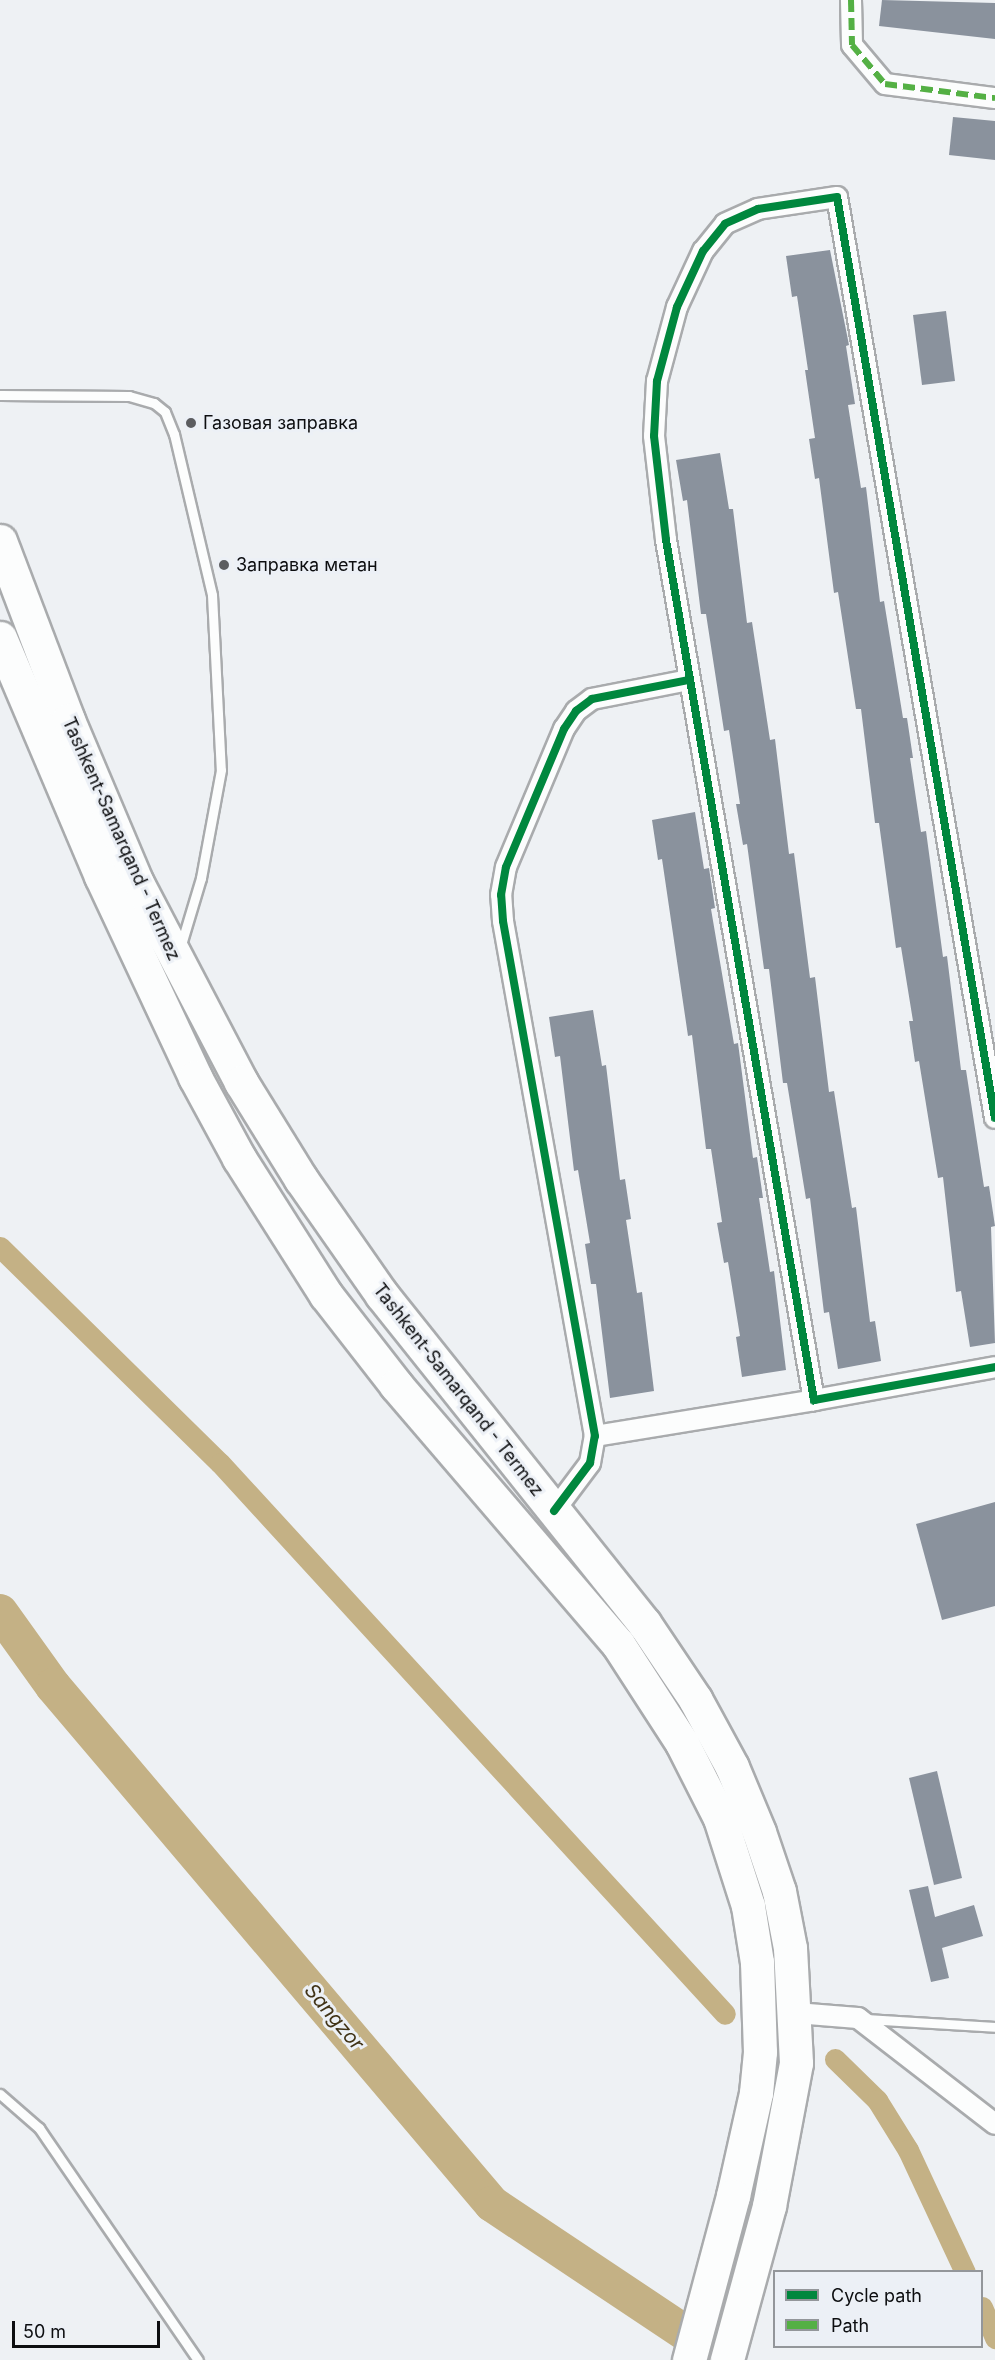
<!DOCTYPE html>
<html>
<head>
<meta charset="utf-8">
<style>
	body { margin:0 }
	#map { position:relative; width:995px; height:2360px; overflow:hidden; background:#eef1f4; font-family:Inter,sans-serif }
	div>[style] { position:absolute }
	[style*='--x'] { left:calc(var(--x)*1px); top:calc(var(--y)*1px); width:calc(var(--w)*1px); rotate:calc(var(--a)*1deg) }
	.canal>* { height:21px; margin:-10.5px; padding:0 10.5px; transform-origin:10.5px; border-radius:10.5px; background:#c4b185 }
	.river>* { height:36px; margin:-18px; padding:0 18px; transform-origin:18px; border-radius:18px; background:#c4b185 }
	.building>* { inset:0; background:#8a929d }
	.roads { filter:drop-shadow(2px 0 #a9abad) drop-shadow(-2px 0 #a9abad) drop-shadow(0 2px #a9abad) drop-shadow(0 -2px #a9abad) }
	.lane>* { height:9px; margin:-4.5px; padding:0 4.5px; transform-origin:4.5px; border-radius:4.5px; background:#fcfdfd }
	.street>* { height:20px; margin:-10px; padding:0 10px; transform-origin:10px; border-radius:10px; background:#fcfdfd }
	.highway>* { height:33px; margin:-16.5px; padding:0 16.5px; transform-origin:16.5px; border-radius:16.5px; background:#fcfdfd }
	.quiet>* { height:6px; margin-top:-3px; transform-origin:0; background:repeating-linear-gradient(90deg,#54b044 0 12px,transparent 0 18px) }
	.cycleway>* { height:8px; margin:-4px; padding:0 4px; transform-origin:4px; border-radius:4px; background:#00873e }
	.dots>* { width:16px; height:16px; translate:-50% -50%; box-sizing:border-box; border:3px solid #ecf0f6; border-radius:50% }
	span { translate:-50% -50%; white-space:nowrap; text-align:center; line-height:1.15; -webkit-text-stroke:6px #ecf0f6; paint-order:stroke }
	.poi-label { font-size:18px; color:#0d0e10 }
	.left { translate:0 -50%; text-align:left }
	.street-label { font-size:18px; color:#0d0e10 }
	.water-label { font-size:20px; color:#413317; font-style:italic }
	.legend { position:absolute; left:773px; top:2270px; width:210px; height:78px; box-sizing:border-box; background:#ecf0f6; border:2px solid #93969a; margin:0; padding:8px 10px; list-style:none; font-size:18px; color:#0d0e10 }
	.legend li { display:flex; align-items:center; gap:12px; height:30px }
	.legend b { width:30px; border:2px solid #93969a }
	.scale { position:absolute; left:12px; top:2321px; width:148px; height:27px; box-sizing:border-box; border:3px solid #0d0e10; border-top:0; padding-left:8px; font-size:18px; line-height:21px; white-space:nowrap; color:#0d0e10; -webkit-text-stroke:4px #ecf0f6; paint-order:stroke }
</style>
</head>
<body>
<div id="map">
	<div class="canal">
		<div style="--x:0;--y:1247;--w:308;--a:44.5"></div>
		<div style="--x:220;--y:1463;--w:747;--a:47.49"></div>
		<div style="--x:835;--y:2059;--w:59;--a:44.3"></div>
		<div style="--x:877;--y:2100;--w:59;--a:58.2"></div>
		<div style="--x:908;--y:2150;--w:135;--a:65"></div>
		<div style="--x:982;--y:2307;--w:34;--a:67"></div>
	</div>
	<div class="river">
		<div style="--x:0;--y:1612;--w:91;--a:54.4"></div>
		<div style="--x:53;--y:1686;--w:679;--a:49.72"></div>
		<div style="--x:492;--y:2204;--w:281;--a:33.7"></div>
	</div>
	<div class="building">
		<div style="clip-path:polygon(882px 0,995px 3px,995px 39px,879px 26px)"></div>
		<div style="clip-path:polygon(953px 117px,995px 121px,995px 160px,949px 155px)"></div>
		<div style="clip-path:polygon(830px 250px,849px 345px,846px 346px,855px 404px,848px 405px,861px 488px,866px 487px,880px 602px,884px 601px,903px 718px,907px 718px,913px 758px,910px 758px,921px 832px,926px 831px,943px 957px,947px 956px,961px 1070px,966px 1070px,984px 1187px,989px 1186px,995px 1226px,991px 1227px,995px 1343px,970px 1347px,961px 1291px,956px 1292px,943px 1177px,938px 1178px,919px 1061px,915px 1062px,909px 1021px,913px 1021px,901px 947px,896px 948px,879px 823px,875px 823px,861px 709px,856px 709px,838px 592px,834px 593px,819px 478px,815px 479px,809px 439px,815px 438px,805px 370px,808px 370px,797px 296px,792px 297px,786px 256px)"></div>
		<div style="clip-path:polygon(946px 311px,955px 381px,922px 385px,913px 315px)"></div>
		<div style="clip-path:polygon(720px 453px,729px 509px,733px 509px,747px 623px,752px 622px,770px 740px,775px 739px,789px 854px,794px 853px,810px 978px,815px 977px,829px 1092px,834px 1091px,852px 1208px,856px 1207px,870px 1322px,875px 1321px,881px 1361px,838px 1369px,829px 1312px,824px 1313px,810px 1198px,806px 1199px,787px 1083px,783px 1083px,769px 969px,764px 969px,747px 844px,743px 845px,736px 804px,740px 804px,729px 730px,724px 731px,706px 614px,701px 614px,687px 500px,683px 501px,676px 460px)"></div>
		<div style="clip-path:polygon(695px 812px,704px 869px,709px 868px,715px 908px,711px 909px,734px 1044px,738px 1043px,753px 1158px,757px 1157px,763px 1198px,759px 1198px,770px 1272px,774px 1271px,786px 1370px,742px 1377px,736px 1337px,740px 1336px,728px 1262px,724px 1263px,717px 1223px,722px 1222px,711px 1149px,706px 1149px,692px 1035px,688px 1036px,662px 859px,658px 860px,652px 820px)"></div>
		<div style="clip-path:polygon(593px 1010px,602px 1066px,606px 1065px,620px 1180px,625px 1179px,631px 1219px,626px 1220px,637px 1293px,642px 1292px,654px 1391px,610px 1398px,596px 1284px,591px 1284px,585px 1244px,590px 1243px,578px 1170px,574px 1171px,560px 1056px,555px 1057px,549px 1017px)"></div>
		<div style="clip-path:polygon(995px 1502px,995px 1606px,942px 1620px,916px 1524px)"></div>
		<div style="clip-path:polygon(937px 1771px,962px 1878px,934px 1885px,909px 1778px)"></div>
		<div style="clip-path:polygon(928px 1886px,935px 1917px,974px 1905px,983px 1936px,942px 1948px,949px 1978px,931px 1982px,909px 1890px)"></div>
	</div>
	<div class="roads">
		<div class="lane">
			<div style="--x:0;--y:395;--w:129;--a:0.4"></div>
			<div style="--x:129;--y:396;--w:26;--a:16"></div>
			<div style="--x:154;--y:403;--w:14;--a:39"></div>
			<div style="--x:165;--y:412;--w:24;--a:68"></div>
			<div style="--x:174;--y:434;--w:165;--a:76.7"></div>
			<div style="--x:212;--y:595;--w:175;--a:87.1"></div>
			<div style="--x:221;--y:770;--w:110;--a:100.5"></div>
			<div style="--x:201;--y:878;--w:73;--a:106.7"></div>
			<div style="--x:866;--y:2019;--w:129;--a:3.5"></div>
			<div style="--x:0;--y:2094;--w:52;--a:41.1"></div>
			<div style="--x:39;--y:2128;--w:281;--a:55.6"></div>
		</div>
		<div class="street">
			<div style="--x:851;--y:0;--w:45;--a:88.7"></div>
			<div style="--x:852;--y:45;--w:51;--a:49.8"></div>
			<div style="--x:885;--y:84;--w:111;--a:7.3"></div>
			<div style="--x:995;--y:1118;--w:934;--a:-99.73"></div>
			<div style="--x:837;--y:197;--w:80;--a:171.4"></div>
			<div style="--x:758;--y:209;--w:36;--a:156"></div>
			<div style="--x:725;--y:224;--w:35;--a:129"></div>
			<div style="--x:703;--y:251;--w:62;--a:114.9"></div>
			<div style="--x:677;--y:307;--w:77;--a:105.1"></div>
			<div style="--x:657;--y:381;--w:55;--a:93.1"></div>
			<div style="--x:654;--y:436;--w:105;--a:83.4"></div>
			<div style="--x:666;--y:540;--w:873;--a:80.24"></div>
			<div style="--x:814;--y:1400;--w:184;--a:-10.3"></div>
			<div style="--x:595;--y:1436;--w:222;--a:-9.3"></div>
			<div style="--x:554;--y:1511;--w:60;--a:-53.1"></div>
			<div style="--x:590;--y:1463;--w:27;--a:-80"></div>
			<div style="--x:595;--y:1436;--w:523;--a:-100.13"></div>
			<div style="--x:503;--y:921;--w:26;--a:-94"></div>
			<div style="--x:501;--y:895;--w:28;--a:-80"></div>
			<div style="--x:506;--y:867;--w:150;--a:-67.2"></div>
			<div style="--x:564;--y:729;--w:22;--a:-56"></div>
			<div style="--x:576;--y:711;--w:20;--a:-37"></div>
			<div style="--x:592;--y:699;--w:99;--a:-11.1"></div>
			<div style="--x:796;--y:2013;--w:62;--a:4.6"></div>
			<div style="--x:858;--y:2018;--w:173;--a:37.7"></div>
		</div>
		<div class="highway">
			<div style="--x:0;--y:541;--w:191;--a:69.2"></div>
			<div style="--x:68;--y:720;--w:177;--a:67.1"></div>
			<div style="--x:137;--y:883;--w:225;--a:62.4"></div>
			<div style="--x:241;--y:1082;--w:114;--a:58.3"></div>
			<div style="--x:301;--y:1179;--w:141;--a:55.1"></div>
			<div style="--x:382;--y:1295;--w:420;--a:51.4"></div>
			<div style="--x:644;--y:1623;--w:92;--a:56.1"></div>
			<div style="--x:695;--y:1699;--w:77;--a:61.4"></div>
			<div style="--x:732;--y:1767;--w:70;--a:67.4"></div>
			<div style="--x:759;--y:1832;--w:62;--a:71.3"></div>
			<div style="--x:779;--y:1891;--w:58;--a:79.1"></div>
			<div style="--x:790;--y:1948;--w:115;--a:87"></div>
			<div style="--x:796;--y:2063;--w:146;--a:100.7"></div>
			<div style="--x:769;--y:2206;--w:160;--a:105.3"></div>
			<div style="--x:0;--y:638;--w:259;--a:67"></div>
			<div style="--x:101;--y:876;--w:222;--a:64.9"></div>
			<div style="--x:195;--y:1077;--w:92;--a:61.5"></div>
			<div style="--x:239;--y:1158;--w:162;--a:57.6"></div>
			<div style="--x:326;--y:1295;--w:114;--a:52.1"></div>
			<div style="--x:396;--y:1385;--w:341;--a:49.4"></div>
			<div style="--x:618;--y:1644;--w:118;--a:57.1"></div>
			<div style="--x:682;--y:1743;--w:84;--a:63.1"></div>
			<div style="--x:720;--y:1818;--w:92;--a:72.3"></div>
			<div style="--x:748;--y:1906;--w:57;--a:80.9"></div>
			<div style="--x:757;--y:1962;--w:90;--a:88.1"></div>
			<div style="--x:760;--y:2052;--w:41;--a:95.6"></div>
			<div style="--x:756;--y:2093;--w:106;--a:102.6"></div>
			<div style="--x:733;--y:2196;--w:170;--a:105"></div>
		</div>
	</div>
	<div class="quiet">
		<div style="--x:851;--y:0;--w:45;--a:88.7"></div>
		<div style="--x:852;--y:45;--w:51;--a:49.8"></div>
		<div style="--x:885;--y:84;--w:111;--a:7.3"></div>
	</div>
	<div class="cycleway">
		<div style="--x:995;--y:1118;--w:934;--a:-99.73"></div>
		<div style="--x:837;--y:197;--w:80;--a:171.4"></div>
		<div style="--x:758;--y:209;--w:36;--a:156"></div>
		<div style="--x:725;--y:224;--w:35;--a:129"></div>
		<div style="--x:703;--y:251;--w:62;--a:114.9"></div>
		<div style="--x:677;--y:307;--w:77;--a:105.1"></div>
		<div style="--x:657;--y:381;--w:55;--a:93.1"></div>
		<div style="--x:654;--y:436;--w:105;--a:83.4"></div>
		<div style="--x:666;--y:540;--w:873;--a:80.24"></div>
		<div style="--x:814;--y:1400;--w:184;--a:-10.3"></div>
		<div style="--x:554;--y:1511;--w:60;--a:-53.1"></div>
		<div style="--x:590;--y:1463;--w:27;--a:-80"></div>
		<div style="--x:595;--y:1436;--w:523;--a:-100.13"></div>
		<div style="--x:503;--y:921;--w:26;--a:-94"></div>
		<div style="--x:501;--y:895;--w:28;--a:-80"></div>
		<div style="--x:506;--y:867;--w:150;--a:-67.2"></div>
		<div style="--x:564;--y:729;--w:22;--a:-56"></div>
		<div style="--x:576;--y:711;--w:20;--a:-37"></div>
		<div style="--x:592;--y:699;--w:99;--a:-11.1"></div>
	</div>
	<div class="dots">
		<div style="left:191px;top:423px;background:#5c5d60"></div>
		<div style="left:224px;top:565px;background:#5c5d60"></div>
	</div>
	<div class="poi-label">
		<span class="left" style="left:203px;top:423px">Газовая заправка</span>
		<span class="left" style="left:236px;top:565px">Заправка метан</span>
	</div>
	<div class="street-label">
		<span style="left:121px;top:839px;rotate:66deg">Tashkent-Samarqand - Termez</span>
		<span style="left:458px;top:1390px;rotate:52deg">Tashkent-Samarqand - Termez</span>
	</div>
	<div class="water-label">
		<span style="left:334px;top:2017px;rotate:50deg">Sangzor</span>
	</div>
	<ul class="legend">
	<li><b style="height:8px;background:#00873e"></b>Cycle path</li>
	<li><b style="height:8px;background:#54b044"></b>Path</li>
	</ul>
	<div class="scale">50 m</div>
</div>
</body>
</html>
